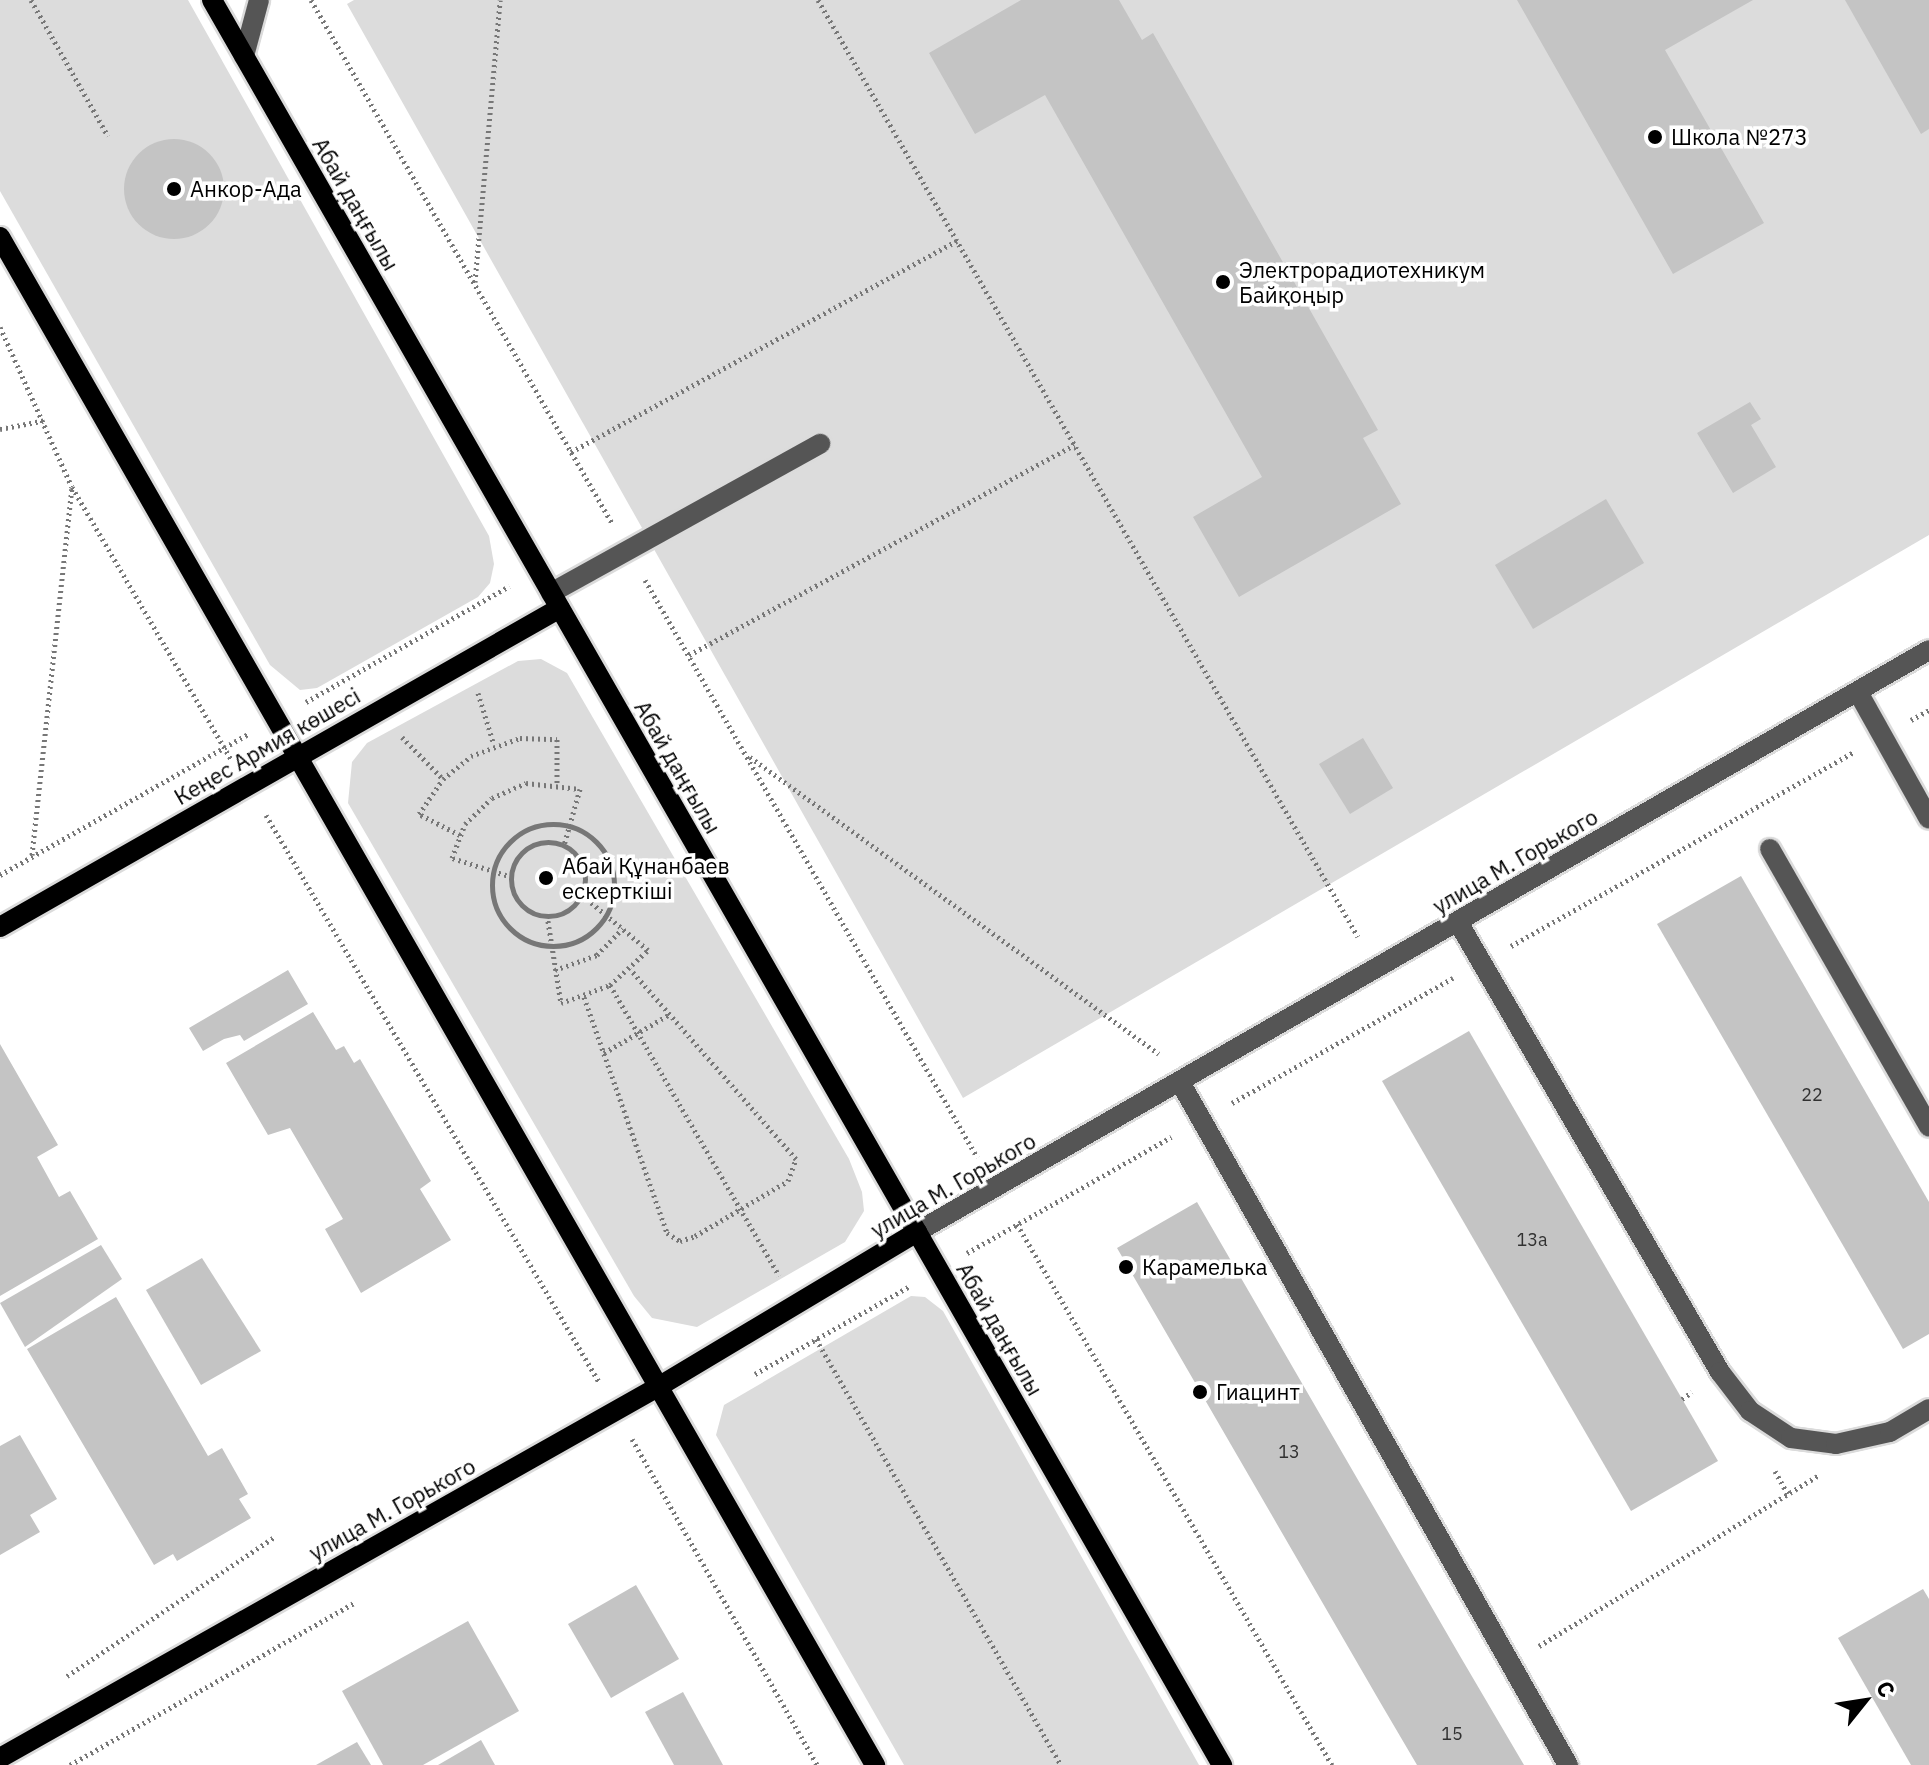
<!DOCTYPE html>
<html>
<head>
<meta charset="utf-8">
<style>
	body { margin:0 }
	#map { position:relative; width:1929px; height:1765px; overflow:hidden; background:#fff; font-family:"IBM Plex Sans",sans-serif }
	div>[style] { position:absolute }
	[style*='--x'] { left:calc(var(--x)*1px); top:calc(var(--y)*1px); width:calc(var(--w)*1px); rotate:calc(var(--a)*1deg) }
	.green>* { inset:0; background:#dcdcdc }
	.building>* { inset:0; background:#c4c4c4 }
	.round { border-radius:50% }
	.path>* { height:5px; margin-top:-2.5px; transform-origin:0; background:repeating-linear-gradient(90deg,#777 0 2px,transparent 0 6px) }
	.path>.ring { margin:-2.5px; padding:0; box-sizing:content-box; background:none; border:5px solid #777; border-radius:50% }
	.roads { filter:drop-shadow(2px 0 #dbdbdb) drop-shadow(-2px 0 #dbdbdb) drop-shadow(0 2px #dbdbdb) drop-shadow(0 -2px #dbdbdb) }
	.minor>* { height:20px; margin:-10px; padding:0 10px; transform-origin:10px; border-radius:10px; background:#555 }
	.major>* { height:20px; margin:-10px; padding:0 10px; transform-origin:10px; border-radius:10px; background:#000 }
	.dots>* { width:22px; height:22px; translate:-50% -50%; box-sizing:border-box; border:4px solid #fff; border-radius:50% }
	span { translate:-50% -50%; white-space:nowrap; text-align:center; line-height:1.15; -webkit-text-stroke:7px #fff; paint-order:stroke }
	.number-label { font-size:18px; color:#313131 }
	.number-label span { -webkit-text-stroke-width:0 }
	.poi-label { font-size:22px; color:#000 }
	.left { translate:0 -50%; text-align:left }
	.street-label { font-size:22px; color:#000 }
	.north { position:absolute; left:1825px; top:1661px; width:80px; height:80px; -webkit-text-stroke:6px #fff; paint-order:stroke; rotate:60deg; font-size:22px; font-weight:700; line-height:32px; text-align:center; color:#000 }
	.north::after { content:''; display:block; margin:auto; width:28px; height:36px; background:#000; clip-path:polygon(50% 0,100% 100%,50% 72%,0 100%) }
</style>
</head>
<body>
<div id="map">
	<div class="green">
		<div style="clip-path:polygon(0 0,188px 0,489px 536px,494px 564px,490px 583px,478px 597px,317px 688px,300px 690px,270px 665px,0 191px)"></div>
		<div style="clip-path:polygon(354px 0,1929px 0,1929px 535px,963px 1098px,347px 4px)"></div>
		<div style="clip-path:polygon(541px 659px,567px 673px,849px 1159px,862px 1192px,864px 1211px,845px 1242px,697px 1327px,652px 1318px,634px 1296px,348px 803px,352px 762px,367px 743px,518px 661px)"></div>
		<div style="clip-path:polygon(911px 1296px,925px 1297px,943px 1311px,1199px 1765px,904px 1765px,716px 1435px,724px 1405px)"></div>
	</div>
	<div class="building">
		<div style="clip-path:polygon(1021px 0,1119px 0,1142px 40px,1153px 33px,1378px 430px,1363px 438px,1401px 504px,1239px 597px,1193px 517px,1262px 477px,1045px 95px,975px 134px,929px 53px)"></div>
		<div style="clip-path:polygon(1517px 0,1753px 0,1665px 50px,1764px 223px,1673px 274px)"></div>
		<div style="clip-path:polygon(1845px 0,1929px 0,1929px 129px,1921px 134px)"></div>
		<div class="round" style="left:124px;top:139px;width:100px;height:100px"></div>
		<div style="clip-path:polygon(1750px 402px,1761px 419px,1751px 425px,1776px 467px,1733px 493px,1697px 433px)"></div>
		<div style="clip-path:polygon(1606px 499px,1644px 563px,1533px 629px,1495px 565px)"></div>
		<div style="clip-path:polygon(1363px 738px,1393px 788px,1350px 814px,1319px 764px)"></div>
		<div style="clip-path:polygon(1741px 876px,1929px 1202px,1929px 1334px,1903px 1349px,1657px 924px)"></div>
		<div style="clip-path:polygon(288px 970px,308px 1004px,244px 1041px,240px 1035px,224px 1039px,203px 1051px,189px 1028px)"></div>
		<div style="clip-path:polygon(313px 1012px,336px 1050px,344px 1046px,354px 1063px,360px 1059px,431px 1181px,420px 1189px,451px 1240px,361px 1293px,325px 1229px,343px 1219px,290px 1128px,268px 1135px,226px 1063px)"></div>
		<div style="clip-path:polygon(1469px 1031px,1718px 1461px,1631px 1511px,1382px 1081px)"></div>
		<div style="clip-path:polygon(0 1044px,58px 1145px,37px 1157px,59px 1197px,70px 1191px,98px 1239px,0 1296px)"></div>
		<div style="clip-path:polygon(1197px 1202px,1460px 1656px,1524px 1765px,1417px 1765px,1380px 1702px,1117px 1248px)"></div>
		<div style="clip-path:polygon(101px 1245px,122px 1279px,25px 1347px,0 1303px)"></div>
		<div style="clip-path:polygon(202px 1258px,261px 1351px,201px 1385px,146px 1290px)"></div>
		<div style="clip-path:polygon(116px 1297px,208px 1456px,222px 1448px,248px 1494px,239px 1499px,251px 1518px,177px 1561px,173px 1554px,154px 1565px,27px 1349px)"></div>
		<div style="clip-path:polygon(20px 1435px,57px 1499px,30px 1515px,40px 1532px,0 1555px,0 1446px)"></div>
		<div style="clip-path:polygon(636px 1585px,679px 1659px,611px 1698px,568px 1624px)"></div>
		<div style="clip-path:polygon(1923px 1589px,1929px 1599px,1929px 1765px,1911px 1765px,1838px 1638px)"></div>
		<div style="clip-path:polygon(468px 1621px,519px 1711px,423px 1765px,383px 1765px,342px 1691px)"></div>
		<div style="clip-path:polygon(683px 1692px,723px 1765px,674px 1765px,645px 1712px)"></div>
		<div style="clip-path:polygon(481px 1740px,495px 1765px,438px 1765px)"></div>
		<div style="clip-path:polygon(357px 1742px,371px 1765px,316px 1765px)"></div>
	</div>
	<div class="path">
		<div style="--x:31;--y:0;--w:156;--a:60.5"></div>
		<div style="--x:311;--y:0;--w:603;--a:60.08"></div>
		<div style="--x:818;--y:0;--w:1081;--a:60.04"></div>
		<div style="--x:475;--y:282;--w:283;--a:-84.9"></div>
		<div style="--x:0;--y:327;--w:175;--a:65.8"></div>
		<div style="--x:72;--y:487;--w:315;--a:59.7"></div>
		<div style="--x:0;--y:429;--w:47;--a:-11.1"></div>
		<div style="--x:571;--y:452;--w:440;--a:-28.7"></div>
		<div style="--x:645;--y:580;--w:666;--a:60.08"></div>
		<div style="--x:689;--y:655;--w:439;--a:-28.6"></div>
		<div style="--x:478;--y:693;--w:54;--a:72.9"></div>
		<div style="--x:306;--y:702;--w:234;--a:-29.7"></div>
		<div style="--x:1911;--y:720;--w:21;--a:-29"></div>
		<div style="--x:402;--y:737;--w:59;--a:45.7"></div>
		<div style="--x:750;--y:757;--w:505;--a:35.99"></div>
		<div style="--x:266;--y:815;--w:658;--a:59.57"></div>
		<div class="ring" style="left:492px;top:824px;width:117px;height:117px"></div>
		<div style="--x:460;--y:835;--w:46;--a:-152.9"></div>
		<div style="--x:419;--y:814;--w:42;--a:-55.6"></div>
		<div style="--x:443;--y:779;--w:36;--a:-39"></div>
		<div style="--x:471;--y:756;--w:52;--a:-20.2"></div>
		<div style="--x:520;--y:738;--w:37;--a:2"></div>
		<div style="--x:557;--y:739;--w:44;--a:90"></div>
		<div class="ring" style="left:511px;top:842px;width:69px;height:69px"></div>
		<div style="--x:32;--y:855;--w:370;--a:-83.8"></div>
		<div style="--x:0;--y:875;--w:285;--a:-29.6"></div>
		<div style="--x:512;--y:877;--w:63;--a:-162.4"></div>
		<div style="--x:452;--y:858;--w:36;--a:-69"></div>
		<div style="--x:465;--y:824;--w:37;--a:-44"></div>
		<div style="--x:492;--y:798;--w:37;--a:-24"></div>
		<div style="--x:526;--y:783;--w:54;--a:6.3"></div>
		<div style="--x:580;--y:789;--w:58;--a:105.9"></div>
		<div style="--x:547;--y:915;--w:89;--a:81"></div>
		<div style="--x:561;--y:1003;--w:52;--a:-20.2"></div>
		<div style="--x:610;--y:985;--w:52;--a:-42.6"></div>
		<div style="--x:648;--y:950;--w:86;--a:-140.2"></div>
		<div style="--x:1511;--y:946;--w:394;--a:-29.5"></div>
		<div style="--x:555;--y:970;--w:45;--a:-19.7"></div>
		<div style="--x:597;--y:955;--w:37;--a:-46"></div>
		<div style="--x:610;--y:985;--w:336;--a:59.8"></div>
		<div style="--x:584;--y:997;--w:250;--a:70.6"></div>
		<div style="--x:667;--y:1233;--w:15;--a:32"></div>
		<div style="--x:680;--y:1241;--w:16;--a:-18"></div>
		<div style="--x:695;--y:1236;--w:108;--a:-30.6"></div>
		<div style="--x:788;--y:1181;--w:23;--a:-70"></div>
		<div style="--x:796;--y:1159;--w:252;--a:-131.1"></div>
		<div style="--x:604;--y:1053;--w:77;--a:-30.6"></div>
		<div style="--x:1232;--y:1103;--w:254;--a:-29.5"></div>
		<div style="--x:1017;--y:1224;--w:626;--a:59.79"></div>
		<div style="--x:967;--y:1253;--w:235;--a:-29.6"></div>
		<div style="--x:816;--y:1339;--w:491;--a:60.1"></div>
		<div style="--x:755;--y:1374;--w:178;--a:-29.6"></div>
		<div style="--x:1682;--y:1399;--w:12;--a:-35"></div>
		<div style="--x:632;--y:1439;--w:375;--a:60.4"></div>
		<div style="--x:1775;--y:1471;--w:26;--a:61"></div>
		<div style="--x:1539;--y:1646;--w:327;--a:-31.4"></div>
		<div style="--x:67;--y:1676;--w:250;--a:-33.8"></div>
		<div style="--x:70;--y:1765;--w:327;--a:-29.7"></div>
	</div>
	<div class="roads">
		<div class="minor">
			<div style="--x:244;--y:56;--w:58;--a:-75"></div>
			<div style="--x:551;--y:593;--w:308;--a:-29"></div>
			<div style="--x:1858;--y:692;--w:145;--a:60.8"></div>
			<div style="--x:1770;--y:849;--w:320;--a:60.2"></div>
			<div style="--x:1458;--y:922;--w:521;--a:59.79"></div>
			<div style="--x:1720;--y:1372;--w:49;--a:52.4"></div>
			<div style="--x:1750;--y:1411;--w:49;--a:33.4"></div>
			<div style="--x:1791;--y:1438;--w:45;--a:7.6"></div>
			<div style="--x:1836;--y:1444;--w:55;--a:-12.5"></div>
			<div style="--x:1890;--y:1432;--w:45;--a:-30.5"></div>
			<div style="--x:1180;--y:1082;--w:786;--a:60.4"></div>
			<div style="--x:917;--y:1232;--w:1167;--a:-29.9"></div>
		</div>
		<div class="major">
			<div style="--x:212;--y:0;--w:2034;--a:60.22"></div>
			<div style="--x:0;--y:237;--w:1761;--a:60.2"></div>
			<div style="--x:0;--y:927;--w:644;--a:-29.67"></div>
			<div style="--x:0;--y:1758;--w:755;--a:-29.42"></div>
			<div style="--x:658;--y:1387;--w:302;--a:-30.9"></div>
		</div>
	</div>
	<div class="dots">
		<div style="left:1655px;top:137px;background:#000"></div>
		<div style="left:174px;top:189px;background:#000"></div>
		<div style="left:1223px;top:282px;background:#000"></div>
		<div style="left:546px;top:878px;background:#000"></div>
		<div style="left:1126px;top:1267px;background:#000"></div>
		<div style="left:1200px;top:1392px;background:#000"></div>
	</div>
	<div class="number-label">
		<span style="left:1812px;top:1095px">22</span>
		<span style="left:1532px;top:1240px">13а</span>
		<span style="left:1289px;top:1452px">13</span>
		<span style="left:1452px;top:1734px">15</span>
	</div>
	<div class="poi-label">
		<span class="left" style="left:1671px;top:137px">Школа №273</span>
		<span class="left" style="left:190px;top:189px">Анкор-Ада</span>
		<span class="left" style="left:1239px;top:282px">Электрорадиотехникум<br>Байқоңыр</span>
		<span class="left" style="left:562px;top:878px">Абай Құнанбаев<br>ескерткіші</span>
		<span class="left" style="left:1142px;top:1267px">Карамелька</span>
		<span class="left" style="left:1216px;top:1392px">Гиацинт</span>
	</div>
	<div class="street-label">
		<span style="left:356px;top:204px;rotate:60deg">Абай даңғылы</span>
		<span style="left:267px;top:746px;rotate:-30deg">Кеңес Армия көшесі</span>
		<span style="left:678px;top:767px;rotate:60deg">Абай даңғылы</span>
		<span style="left:1515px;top:861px;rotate:-30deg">улица М. Горького</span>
		<span style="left:953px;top:1185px;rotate:-30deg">улица М. Горького</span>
		<span style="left:1000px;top:1329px;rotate:60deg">Абай даңғылы</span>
		<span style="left:392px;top:1509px;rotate:-29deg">улица М. Горького</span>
	</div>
	<div class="north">С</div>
</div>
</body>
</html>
